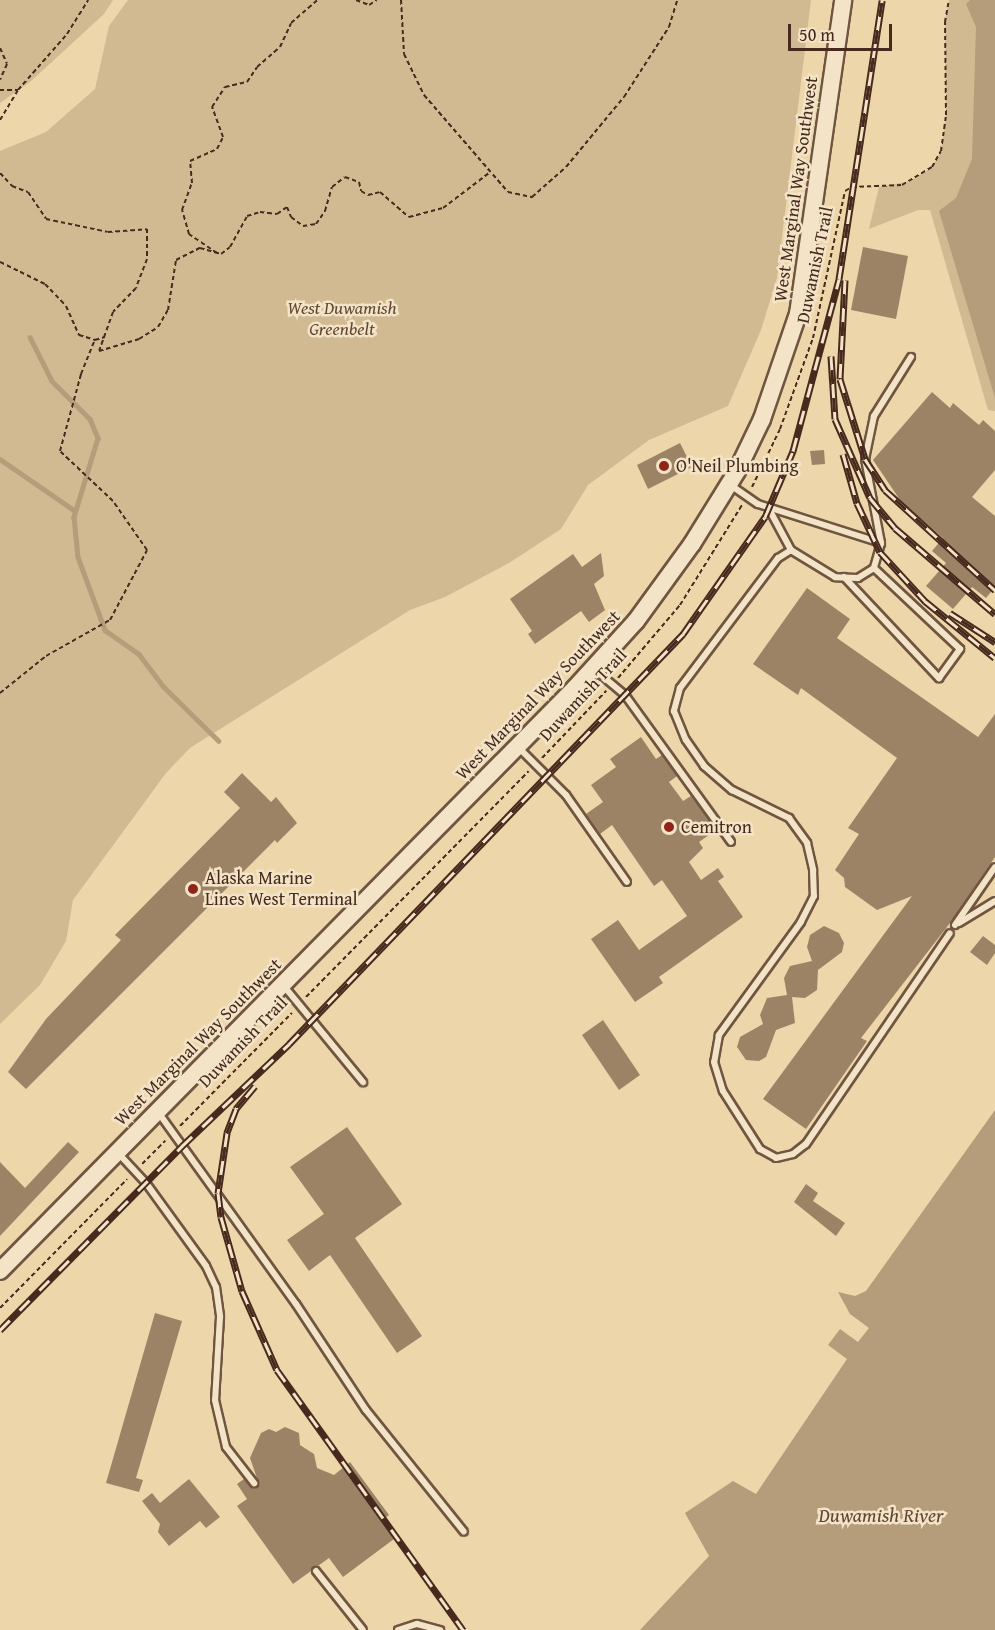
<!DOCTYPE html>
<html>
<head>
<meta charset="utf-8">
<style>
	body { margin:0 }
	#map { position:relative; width:995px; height:1630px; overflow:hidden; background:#edd6aa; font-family:"Gentium Book Plus",serif }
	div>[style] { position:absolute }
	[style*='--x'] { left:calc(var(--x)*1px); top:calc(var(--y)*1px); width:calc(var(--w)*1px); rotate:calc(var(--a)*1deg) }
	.green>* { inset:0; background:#d1b992 }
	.water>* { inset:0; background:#b59c7a }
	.stream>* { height:4.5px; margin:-2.25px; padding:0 2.25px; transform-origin:2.25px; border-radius:2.25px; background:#b59c7a }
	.building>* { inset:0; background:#9d8366 }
	.path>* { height:2px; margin-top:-1px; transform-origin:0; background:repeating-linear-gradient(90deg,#472a1d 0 4.5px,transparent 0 7.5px) }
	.roads { filter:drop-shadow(2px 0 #705540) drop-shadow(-2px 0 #705540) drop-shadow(0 2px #705540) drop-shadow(0 -2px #705540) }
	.service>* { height:6px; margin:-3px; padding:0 3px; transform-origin:3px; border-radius:3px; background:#f3e4c8 }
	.secondary>* { height:16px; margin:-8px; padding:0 8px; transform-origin:8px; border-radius:8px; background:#f3e4c8 }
	.rail>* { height:7px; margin-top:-3.5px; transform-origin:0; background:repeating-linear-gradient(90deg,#f3e4c8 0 14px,#472a1d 0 28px); box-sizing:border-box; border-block:2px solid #472a1d }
	.dots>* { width:16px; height:16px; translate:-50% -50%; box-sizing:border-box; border:3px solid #f3e4c8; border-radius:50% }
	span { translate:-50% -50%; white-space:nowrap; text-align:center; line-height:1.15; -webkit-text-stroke:5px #f3e4c8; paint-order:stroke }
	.street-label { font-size:18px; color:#472a1d }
	.park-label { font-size:18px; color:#634734; font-style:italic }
	.poi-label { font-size:18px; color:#472a1d }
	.left { translate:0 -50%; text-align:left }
	.water-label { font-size:20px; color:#624634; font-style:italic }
	.scale { position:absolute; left:788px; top:24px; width:104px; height:27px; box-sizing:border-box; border:3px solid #472a1d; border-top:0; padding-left:8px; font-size:18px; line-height:21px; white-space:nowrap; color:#472a1d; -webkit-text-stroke:4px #f3e4c8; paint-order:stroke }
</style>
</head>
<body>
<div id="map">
	<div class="green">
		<div style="clip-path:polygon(0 0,113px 0,104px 14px,30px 82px,0 103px)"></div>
		<div style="clip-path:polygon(128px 0,811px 0,777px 278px,761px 330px,728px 406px,649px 440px,588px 485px,561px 529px,509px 563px,445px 597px,410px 610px,190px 748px,166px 773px,73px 900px,66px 941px,40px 985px,0 1024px,0 151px,46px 132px,95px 89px,109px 26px)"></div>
		<div style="clip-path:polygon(949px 0,995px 0,995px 411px,988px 410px,930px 210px,918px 210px,869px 229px,879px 187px,910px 181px,932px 167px,941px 151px,946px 115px,945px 22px)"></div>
	</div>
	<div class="water">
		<div style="clip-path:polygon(970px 0,995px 0,995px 398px,939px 211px,956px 198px,972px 159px,976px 27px,966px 4px)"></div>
		<div style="clip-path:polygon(995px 1110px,995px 1630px,640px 1630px,709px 1556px,685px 1513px,733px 1481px,756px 1494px,847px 1359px,828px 1345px,840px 1329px,858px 1342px,869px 1328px,850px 1314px,838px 1292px,855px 1296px,866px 1291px)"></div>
	</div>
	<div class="stream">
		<div style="--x:30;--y:337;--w:49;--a:63.4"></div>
		<div style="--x:52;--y:381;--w:54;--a:45"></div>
		<div style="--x:90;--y:419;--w:21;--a:67"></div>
		<div style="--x:98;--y:438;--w:83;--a:106.9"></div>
		<div style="--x:74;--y:517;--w:40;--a:84.3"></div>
		<div style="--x:78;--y:557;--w:78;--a:69.7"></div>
		<div style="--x:105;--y:630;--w:42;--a:35.2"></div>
		<div style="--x:139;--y:654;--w:40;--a:53"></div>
		<div style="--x:163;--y:686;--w:78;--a:44.5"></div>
		<div style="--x:0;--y:459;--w:90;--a:34.6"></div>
	</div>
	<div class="building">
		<div style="clip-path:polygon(863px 247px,908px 256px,896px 319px,851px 310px)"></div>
		<div style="clip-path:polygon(932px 392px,950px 408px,953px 403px,979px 425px,983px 420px,995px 431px,995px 470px,972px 497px,995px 516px,995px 587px,986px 598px,972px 587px,953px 609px,926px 586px,946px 563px,932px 551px,943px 538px,902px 503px,873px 460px)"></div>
		<div style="clip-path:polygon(680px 443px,692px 467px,648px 489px,637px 465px)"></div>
		<div style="clip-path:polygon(824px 450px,825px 464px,812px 465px,810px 451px)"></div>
		<div style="clip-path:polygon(601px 553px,604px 576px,594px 584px,605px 610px,589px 622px,581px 611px,535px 644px,528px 634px,532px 631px,510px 599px,573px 554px,582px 567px)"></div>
		<div style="clip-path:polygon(807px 588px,850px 619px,837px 638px,978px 737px,995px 714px,995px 857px,950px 923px,861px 1038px,867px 1041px,806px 1129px,763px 1099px,912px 896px,877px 910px,845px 887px,844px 878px,835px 870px,859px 834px,848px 828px,897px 758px,801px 688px,798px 695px,753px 664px)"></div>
		<div style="clip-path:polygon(641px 737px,656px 759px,662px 755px,677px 776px,669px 782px,683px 801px,691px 796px,716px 830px,699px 842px,703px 848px,689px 862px,701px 880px,718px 868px,724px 877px,718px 881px,743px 917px,659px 977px,663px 983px,635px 1002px,591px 939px,618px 920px,639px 950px,687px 916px,662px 880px,654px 886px,612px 825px,600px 834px,586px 814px,603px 802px,591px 785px,616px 767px,610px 759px)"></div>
		<div style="clip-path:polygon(242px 773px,271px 802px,276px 797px,297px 823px,277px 843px,275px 840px,26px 1089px,8px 1072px,46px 1019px,121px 940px,115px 935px,240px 808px,224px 792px)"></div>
		<div style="clip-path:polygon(824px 926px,839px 933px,844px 943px,842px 952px,818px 970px,817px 990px,805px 998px,792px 997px,795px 1023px,776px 1030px,766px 1057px,759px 1061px,746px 1060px,737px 1047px,740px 1037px,763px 1024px,760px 1015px,767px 998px,787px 995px,784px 978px,790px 966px,812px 961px,807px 947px,810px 935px)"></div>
		<div style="clip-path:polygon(983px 936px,995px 945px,995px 953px,987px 965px,970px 952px)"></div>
		<div style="clip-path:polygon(603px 1020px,640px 1075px,619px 1090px,582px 1035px)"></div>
		<div style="clip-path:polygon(347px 1127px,402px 1204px,355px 1238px,422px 1336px,397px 1353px,330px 1255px,309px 1271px,287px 1240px,324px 1214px,290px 1167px)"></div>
		<div style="clip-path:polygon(68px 1142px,79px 1152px,0 1236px,0 1162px,25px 1188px)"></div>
		<div style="clip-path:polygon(806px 1184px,818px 1193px,813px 1201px,845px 1223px,836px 1236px,794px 1202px)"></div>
		<div style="clip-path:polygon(155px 1313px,182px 1321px,136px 1478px,143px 1480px,139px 1492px,106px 1483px)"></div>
		<div style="clip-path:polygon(285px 1427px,299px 1433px,300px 1445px,314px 1454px,317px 1468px,334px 1475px,350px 1462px,389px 1515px,385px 1518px,398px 1536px,343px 1577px,329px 1558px,293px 1584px,237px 1506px,247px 1499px,237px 1484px,244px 1479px,253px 1488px,259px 1484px,250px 1458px,261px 1433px,269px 1429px,276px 1432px)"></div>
		<div style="clip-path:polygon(189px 1479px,220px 1517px,206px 1528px,200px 1521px,169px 1546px,158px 1532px,160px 1524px,142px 1501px,152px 1493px,160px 1503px)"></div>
	</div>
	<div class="path">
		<div style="--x:356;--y:0;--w:14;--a:21"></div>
		<div style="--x:369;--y:5;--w:9;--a:-32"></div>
		<div style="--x:401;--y:0;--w:54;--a:86.8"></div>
		<div style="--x:404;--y:54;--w:46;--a:64"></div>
		<div style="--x:424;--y:95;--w:128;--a:49.1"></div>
		<div style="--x:508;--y:192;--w:25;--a:12"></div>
		<div style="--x:532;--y:197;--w:45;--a:-41.4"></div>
		<div style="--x:566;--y:167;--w:91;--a:-50.4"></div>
		<div style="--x:624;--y:97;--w:83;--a:-57.3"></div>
		<div style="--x:669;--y:27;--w:28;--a:-73"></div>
		<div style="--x:0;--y:48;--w:17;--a:66"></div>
		<div style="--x:7;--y:64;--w:17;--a:114"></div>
		<div style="--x:0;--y:90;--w:18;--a:0"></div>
		<div style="--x:18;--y:90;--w:74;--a:-48.8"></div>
		<div style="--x:67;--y:34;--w:40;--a:-58"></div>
		<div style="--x:0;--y:120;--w:35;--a:-59"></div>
		<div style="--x:0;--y:173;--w:18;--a:47"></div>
		<div style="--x:12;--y:186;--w:17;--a:21"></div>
		<div style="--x:28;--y:192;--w:32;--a:56"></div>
		<div style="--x:46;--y:219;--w:63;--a:11.8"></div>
		<div style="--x:108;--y:232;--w:39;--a:-4"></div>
		<div style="--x:147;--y:229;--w:30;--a:90"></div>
		<div style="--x:147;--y:259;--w:31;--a:111"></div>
		<div style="--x:136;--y:288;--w:33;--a:134"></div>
		<div style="--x:113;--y:312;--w:41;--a:109.7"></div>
		<div style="--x:99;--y:351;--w:42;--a:-16.7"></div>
		<div style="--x:139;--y:339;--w:22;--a:-32"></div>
		<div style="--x:158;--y:327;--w:20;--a:-60"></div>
		<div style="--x:168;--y:310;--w:51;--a:-80.9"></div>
		<div style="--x:176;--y:260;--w:27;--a:-27"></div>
		<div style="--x:200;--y:248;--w:22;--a:16"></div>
		<div style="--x:221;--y:254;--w:11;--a:-38"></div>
		<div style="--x:230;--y:247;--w:35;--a:-61"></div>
		<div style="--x:247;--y:216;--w:14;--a:-17"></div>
		<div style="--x:260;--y:212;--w:17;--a:7"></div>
		<div style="--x:277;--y:214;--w:12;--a:-35"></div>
		<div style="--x:287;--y:207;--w:11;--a:68"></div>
		<div style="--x:291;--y:217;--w:15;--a:37"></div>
		<div style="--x:303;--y:226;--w:13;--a:-9"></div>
		<div style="--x:316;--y:224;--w:16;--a:-55"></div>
		<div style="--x:325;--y:211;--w:25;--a:-74"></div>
		<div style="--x:332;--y:187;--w:16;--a:-38"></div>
		<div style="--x:345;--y:177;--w:15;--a:20"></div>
		<div style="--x:359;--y:182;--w:9;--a:77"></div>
		<div style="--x:361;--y:191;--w:8;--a:30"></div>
		<div style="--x:368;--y:195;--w:12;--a:-14"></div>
		<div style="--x:380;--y:192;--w:38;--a:41"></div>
		<div style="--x:409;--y:217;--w:35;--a:-15"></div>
		<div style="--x:443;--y:208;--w:58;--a:-37.3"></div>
		<div style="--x:217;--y:253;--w:34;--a:-146"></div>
		<div style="--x:189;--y:234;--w:25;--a:-106"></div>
		<div style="--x:182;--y:210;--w:29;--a:-70"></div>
		<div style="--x:192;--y:183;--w:22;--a:-95"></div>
		<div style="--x:190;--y:161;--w:30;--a:-24"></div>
		<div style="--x:217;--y:149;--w:13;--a:-63"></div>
		<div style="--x:223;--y:137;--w:32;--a:-110"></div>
		<div style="--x:212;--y:107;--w:24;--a:-57"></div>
		<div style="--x:225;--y:87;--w:23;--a:-13"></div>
		<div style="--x:247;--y:82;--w:18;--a:-56"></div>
		<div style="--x:257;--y:67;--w:30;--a:-41"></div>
		<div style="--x:280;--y:47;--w:26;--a:-65"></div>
		<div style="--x:291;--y:23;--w:35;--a:-41"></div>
		<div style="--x:0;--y:262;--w:50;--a:26.1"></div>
		<div style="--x:45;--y:284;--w:30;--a:46"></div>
		<div style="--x:66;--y:306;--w:32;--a:66"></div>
		<div style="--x:79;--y:335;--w:17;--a:17"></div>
		<div style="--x:752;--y:487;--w:64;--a:-64.2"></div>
		<div style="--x:780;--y:429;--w:97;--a:-70.1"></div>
		<div style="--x:813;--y:338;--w:150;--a:-77.7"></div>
		<div style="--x:845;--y:191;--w:8;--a:-30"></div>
		<div style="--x:852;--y:187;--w:50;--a:-2.3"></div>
		<div style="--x:902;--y:185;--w:35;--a:-31"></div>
		<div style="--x:932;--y:167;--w:18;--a:-61"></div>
		<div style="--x:941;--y:151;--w:36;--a:-82"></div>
		<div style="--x:946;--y:115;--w:93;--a:-90.6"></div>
		<div style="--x:945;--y:22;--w:22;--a:-80"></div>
		<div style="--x:618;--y:678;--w:96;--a:-49.7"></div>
		<div style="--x:680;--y:605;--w:118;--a:-58.2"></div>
		<div style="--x:0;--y:693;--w:59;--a:-38.8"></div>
		<div style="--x:46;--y:656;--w:73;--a:-29.4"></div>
		<div style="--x:110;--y:620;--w:79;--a:-62.1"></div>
		<div style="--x:147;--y:550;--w:60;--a:-124.8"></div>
		<div style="--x:113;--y:501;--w:73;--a:-136.7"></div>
		<div style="--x:60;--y:451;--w:80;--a:-74.7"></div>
		<div style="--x:81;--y:374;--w:37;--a:-68"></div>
		<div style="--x:95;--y:340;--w:10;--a:-17"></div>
		<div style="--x:542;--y:758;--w:93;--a:-46.3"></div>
		<div style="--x:306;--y:997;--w:317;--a:-45.4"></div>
		<div style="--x:180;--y:1126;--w:159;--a:-45.3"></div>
		<div style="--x:142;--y:1164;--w:33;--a:-45"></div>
		<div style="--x:0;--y:1308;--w:181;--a:-45.4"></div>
	</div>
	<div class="roads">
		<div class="service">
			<div style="--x:911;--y:357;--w:70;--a:122.1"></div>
			<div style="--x:874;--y:416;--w:44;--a:101.8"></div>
			<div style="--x:865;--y:459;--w:86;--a:79.2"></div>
			<div style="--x:881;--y:543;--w:26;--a:106"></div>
			<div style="--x:874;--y:568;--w:19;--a:148"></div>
			<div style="--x:858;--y:578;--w:23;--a:-178"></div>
			<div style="--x:835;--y:577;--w:52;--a:-148.5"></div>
			<div style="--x:791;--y:550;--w:15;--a:148"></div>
			<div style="--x:778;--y:558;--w:163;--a:127"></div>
			<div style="--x:680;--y:688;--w:24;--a:105"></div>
			<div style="--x:674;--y:711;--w:31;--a:68"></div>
			<div style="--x:686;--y:740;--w:32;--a:55"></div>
			<div style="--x:704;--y:766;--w:37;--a:41"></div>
			<div style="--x:732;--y:790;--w:64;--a:26.2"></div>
			<div style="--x:789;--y:818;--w:31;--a:54"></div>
			<div style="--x:807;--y:843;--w:28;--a:77"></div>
			<div style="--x:813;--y:870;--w:26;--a:88"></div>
			<div style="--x:814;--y:896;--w:29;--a:117"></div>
			<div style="--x:801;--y:922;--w:140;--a:126"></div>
			<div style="--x:719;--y:1035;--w:27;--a:100"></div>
			<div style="--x:714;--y:1062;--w:30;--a:73"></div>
			<div style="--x:723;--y:1091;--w:69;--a:57.5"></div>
			<div style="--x:760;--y:1149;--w:18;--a:29"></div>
			<div style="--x:776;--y:1158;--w:17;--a:-13"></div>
			<div style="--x:793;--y:1154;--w:16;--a:-38"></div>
			<div style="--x:806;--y:1144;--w:255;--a:-55.7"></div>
			<div style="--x:729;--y:484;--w:35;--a:35"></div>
			<div style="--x:758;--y:504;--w:129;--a:17.6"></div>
			<div style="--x:769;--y:509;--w:47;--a:61.8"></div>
			<div style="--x:844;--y:577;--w:139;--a:46.8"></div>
			<div style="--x:939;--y:678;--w:36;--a:-54"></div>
			<div style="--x:960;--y:649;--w:118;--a:-136.7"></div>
			<div style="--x:594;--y:669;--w:40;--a:40"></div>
			<div style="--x:625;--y:695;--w:181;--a:54.2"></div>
			<div style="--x:518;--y:747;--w:68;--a:45"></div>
			<div style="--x:566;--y:795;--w:106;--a:55"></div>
			<div style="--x:959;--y:923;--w:42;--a:-31.4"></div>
			<div style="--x:955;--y:925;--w:70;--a:-55.4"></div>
			<div style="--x:283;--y:985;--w:126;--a:50.5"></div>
			<div style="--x:158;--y:1112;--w:236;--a:54.3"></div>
			<div style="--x:296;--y:1304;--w:127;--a:56.6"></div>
			<div style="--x:366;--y:1410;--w:156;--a:51.2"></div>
			<div style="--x:118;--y:1153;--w:41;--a:47"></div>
			<div style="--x:146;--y:1183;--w:102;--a:54.1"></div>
			<div style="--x:206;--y:1266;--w:23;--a:65"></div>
			<div style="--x:216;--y:1287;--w:30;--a:82"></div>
			<div style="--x:220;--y:1317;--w:83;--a:93.4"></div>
			<div style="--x:215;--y:1400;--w:48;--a:76.8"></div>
			<div style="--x:226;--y:1447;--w:46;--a:52.1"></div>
			<div style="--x:316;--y:1571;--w:75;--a:51.5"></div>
			<div style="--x:398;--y:1630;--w:20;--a:-18"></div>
			<div style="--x:417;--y:1624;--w:24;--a:15"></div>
		</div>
		<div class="secondary">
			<div style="--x:0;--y:1271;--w:819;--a:-45.4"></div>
			<div style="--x:575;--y:688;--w:91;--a:-47.7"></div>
			<div style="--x:636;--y:621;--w:95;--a:-54"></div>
			<div style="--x:692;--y:544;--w:86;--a:-58.3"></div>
			<div style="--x:737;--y:471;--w:58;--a:-64.3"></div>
			<div style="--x:762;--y:419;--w:111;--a:-71.1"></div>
			<div style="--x:798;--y:314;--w:317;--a:-81.8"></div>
		</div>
	</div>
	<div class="rail">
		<div style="--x:845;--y:280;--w:99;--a:92.9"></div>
		<div style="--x:840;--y:379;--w:84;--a:72.6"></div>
		<div style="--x:865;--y:459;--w:37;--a:57"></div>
		<div style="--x:885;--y:490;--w:149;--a:42.3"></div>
		<div style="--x:831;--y:356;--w:63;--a:86.4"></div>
		<div style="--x:835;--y:419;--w:86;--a:66.1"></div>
		<div style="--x:870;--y:498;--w:39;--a:50"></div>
		<div style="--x:895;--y:528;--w:132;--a:40.7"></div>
		<div style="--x:843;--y:454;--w:51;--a:74.1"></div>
		<div style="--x:857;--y:503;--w:54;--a:64.9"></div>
		<div style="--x:880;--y:552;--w:67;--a:47.4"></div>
		<div style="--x:925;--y:601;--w:90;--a:39.2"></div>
		<div style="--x:950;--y:613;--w:54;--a:32.8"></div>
		<div style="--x:255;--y:1086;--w:30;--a:130"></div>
		<div style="--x:236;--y:1109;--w:26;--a:111"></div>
		<div style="--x:227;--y:1133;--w:61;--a:98.5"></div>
		<div style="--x:218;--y:1193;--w:24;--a:83"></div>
		<div style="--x:221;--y:1217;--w:77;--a:74.2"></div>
		<div style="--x:242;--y:1291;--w:86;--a:66.1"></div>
		<div style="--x:277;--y:1370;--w:320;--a:54.4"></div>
		<div style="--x:0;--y:1330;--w:259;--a:-45.3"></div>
		<div style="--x:182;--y:1146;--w:148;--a:-43.6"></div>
		<div style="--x:289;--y:1044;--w:569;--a:-46.14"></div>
		<div style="--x:683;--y:634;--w:143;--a:-55"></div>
		<div style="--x:765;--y:517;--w:72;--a:-67"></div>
		<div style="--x:793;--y:451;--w:178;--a:-75"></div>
		<div style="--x:839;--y:279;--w:282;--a:-81.2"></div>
	</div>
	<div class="dots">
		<div style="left:664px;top:466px;background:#8f2418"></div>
		<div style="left:669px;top:827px;background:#8f2418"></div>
		<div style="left:193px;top:889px;background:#8f2418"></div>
	</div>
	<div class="street-label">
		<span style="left:796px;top:189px;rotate:-82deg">West Marginal Way Southwest</span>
		<span style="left:815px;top:265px;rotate:-78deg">Duwamish Trail</span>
		<span style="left:538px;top:695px;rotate:-46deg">West Marginal Way Southwest</span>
		<span style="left:583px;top:695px;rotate:-47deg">Duwamish Trail</span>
		<span style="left:198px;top:1042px;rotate:-45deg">West Marginal Way Southwest</span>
		<span style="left:243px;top:1042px;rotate:-46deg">Duwamish Trail</span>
	</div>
	<div class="park-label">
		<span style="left:342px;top:319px">West Duwamish<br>Greenbelt</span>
	</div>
	<div class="poi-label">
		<span class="left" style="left:676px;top:466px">O'Neil Plumbing</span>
		<span class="left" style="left:681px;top:827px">Cemitron</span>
		<span class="left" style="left:205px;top:889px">Alaska Marine<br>Lines West Terminal</span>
	</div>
	<div class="water-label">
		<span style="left:881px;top:1514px">Duwamish River</span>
	</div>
	<div class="scale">50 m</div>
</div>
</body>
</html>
